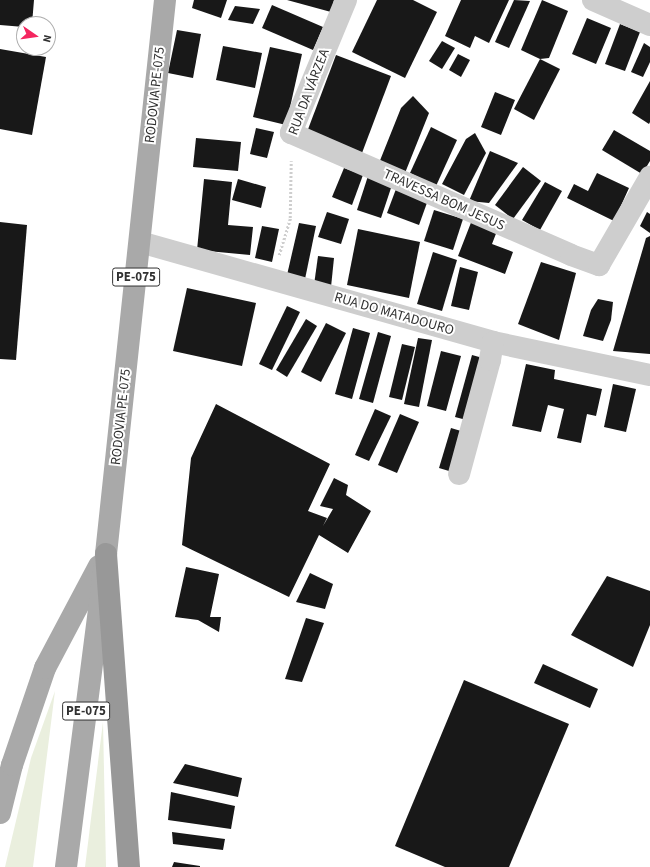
<!DOCTYPE html>
<html>
<head>
<meta charset="utf-8">
<style>
	body { margin:0 }
	#map { position:relative; width:650px; height:867px; overflow:hidden; background:#fff; font-family:"Source Sans 3",sans-serif }
	div>[style] { position:absolute }
	[style*='--x'] { left:calc(var(--x)*1px); top:calc(var(--y)*1px); width:calc(var(--w)*1px); rotate:calc(var(--a)*1deg) }
	.green>* { inset:0; background:#eaefde }
	.building>* { inset:0; background:#181818 }
	.path>* { height:2.5px; margin-top:-1.25px; transform-origin:0; background:repeating-linear-gradient(90deg,#cecece 0 2px,transparent 0 4px) }
	.minor>* { height:22px; margin:-11px; padding:0 11px; transform-origin:11px; border-radius:11px; background:#cecece }
	.major>* { height:22px; margin:-11px; padding:0 11px; transform-origin:11px; border-radius:11px; background:#a9a9a9 }
	.highway>* { height:22px; margin:-11px; padding:0 11px; transform-origin:11px; border-radius:11px; background:#989898 }
	span { translate:-50% -50%; white-space:nowrap; text-align:center; line-height:1.15; -webkit-text-stroke:4px #fff; paint-order:stroke }
	.shield-label span { padding:1px 3px; background:#fff; border:1px solid; border-radius:3px; -webkit-text-stroke-width:0 }
	.shield-label { font-size:13px; color:#313131; font-weight:700 }
	.street-label { font-size:14px; color:#313131 }
	.north { position:absolute; left:16px; top:16px; width:40px; height:40px; box-sizing:border-box; background:#fff; border:1px solid #adadad; border-radius:50%; rotate:103deg; font-size:11px; font-weight:700; line-height:16px; text-align:center; color:#313131 }
	.north::after { content:''; display:block; margin:auto; width:14px; height:18px; background:#f4265f; clip-path:polygon(50% 0,100% 100%,50% 72%,0 100%) }
</style>
</head>
<body>
<div id="map">
	<div class="green">
		<div style="clip-path:polygon(55px 691px,33px 867px,5px 867px,31px 758px)"></div>
		<div style="clip-path:polygon(103px 722px,106px 867px,85px 867px)"></div>
	</div>
	<div class="building">
		<div style="clip-path:polygon(0 0,34px 0,32px 24px,24px 24px,24px 27px,0 25px)"></div>
		<div style="clip-path:polygon(194px 0,227px 0,221px 18px,192px 8px)"></div>
		<div style="clip-path:polygon(287px 0,334px 0,331px 12px)"></div>
		<div style="clip-path:polygon(377px 0,413px 0,437px 12px,405px 78px,352px 52px)"></div>
		<div style="clip-path:polygon(461px 0,509px 0,489px 43px,475px 36px,470px 48px,445px 36px)"></div>
		<div style="clip-path:polygon(514px 0,530px 1px,509px 48px,495px 42px)"></div>
		<div style="clip-path:polygon(542px 0,568px 11px,549px 58px,540px 59px,521px 50px)"></div>
		<div style="clip-path:polygon(272px 5px,323px 27px,313px 50px,262px 28px)"></div>
		<div style="clip-path:polygon(235px 6px,260px 9px,253px 24px,228px 20px)"></div>
		<div style="clip-path:polygon(587px 18px,611px 28px,596px 64px,572px 54px)"></div>
		<div style="clip-path:polygon(620px 24px,640px 32px,625px 71px,605px 64px)"></div>
		<div style="clip-path:polygon(177px 30px,201px 34px,193px 78px,168px 73px)"></div>
		<div style="clip-path:polygon(442px 41px,455px 48px,442px 69px,429px 61px)"></div>
		<div style="clip-path:polygon(644px 43px,650px 47px,650px 62px,643px 77px,631px 72px)"></div>
		<div style="clip-path:polygon(223px 46px,262px 53px,255px 88px,216px 80px)"></div>
		<div style="clip-path:polygon(270px 47px,302px 54px,286px 125px,253px 117px)"></div>
		<div style="clip-path:polygon(0 49px,46px 57px,32px 135px,0 129px)"></div>
		<div style="clip-path:polygon(458px 54px,470px 60px,461px 77px,449px 70px)"></div>
		<div style="clip-path:polygon(336px 55px,391px 76px,362px 153px,307px 132px)"></div>
		<div style="clip-path:polygon(540px 59px,560px 69px,534px 120px,514px 109px)"></div>
		<div style="clip-path:polygon(650px 81px,650px 122px,649px 124px,632px 113px)"></div>
		<div style="clip-path:polygon(495px 92px,515px 100px,501px 135px,481px 127px)"></div>
		<div style="clip-path:polygon(413px 96px,429px 113px,405px 173px,379px 163px,401px 108px)"></div>
		<div style="clip-path:polygon(431px 127px,457px 140px,436px 186px,410px 173px)"></div>
		<div style="clip-path:polygon(256px 128px,274px 132px,267px 158px,250px 154px)"></div>
		<div style="clip-path:polygon(614px 130px,650px 151px,650px 161px,642px 174px,602px 150px)"></div>
		<div style="clip-path:polygon(475px 133px,486px 153px,464px 195px,442px 184px,466px 139px)"></div>
		<div style="clip-path:polygon(196px 138px,241px 142px,238px 171px,193px 167px)"></div>
		<div style="clip-path:polygon(490px 151px,518px 163px,489px 203px,469px 201px)"></div>
		<div style="clip-path:polygon(523px 167px,541px 181px,513px 219px,495px 205px)"></div>
		<div style="clip-path:polygon(344px 168px,363px 175px,352px 205px,332px 197px)"></div>
		<div style="clip-path:polygon(597px 173px,629px 188px,614px 221px,567px 198px,574px 184px,588px 191px)"></div>
		<div style="clip-path:polygon(368px 176px,392px 185px,381px 218px,357px 210px)"></div>
		<div style="clip-path:polygon(204px 179px,232px 182px,228px 225px,253px 227px,250px 255px,197px 250px)"></div>
		<div style="clip-path:polygon(238px 179px,266px 187px,261px 208px,232px 200px)"></div>
		<div style="clip-path:polygon(545px 182px,562px 191px,540px 230px,522px 220px)"></div>
		<div style="clip-path:polygon(396px 189px,428px 200px,419px 225px,387px 213px)"></div>
		<div style="clip-path:polygon(434px 210px,463px 219px,453px 250px,424px 241px)"></div>
		<div style="clip-path:polygon(327px 212px,349px 219px,341px 244px,318px 237px)"></div>
		<div style="clip-path:polygon(647px 212px,650px 214px,650px 233px,640px 226px)"></div>
		<div style="clip-path:polygon(472px 220px,497px 231px,492px 244px,513px 252px,505px 274px,458px 256px)"></div>
		<div style="clip-path:polygon(0 222px,27px 225px,16px 360px,0 359px)"></div>
		<div style="clip-path:polygon(299px 223px,316px 226px,305px 279px,287px 275px)"></div>
		<div style="clip-path:polygon(262px 226px,279px 229px,272px 262px,255px 258px)"></div>
		<div style="clip-path:polygon(358px 229px,420px 242px,409px 298px,347px 285px)"></div>
		<div style="clip-path:polygon(650px 236px,650px 354px,613px 351px,646px 238px)"></div>
		<div style="clip-path:polygon(433px 252px,457px 260px,442px 311px,417px 304px)"></div>
		<div style="clip-path:polygon(318px 256px,334px 258px,331px 287px,314px 285px)"></div>
		<div style="clip-path:polygon(541px 262px,576px 273px,559px 340px,518px 324px)"></div>
		<div style="clip-path:polygon(460px 267px,478px 272px,469px 310px,451px 306px)"></div>
		<div style="clip-path:polygon(187px 288px,256px 303px,242px 366px,173px 351px)"></div>
		<div style="clip-path:polygon(598px 299px,613px 302px,611px 320px,603px 341px,583px 336px,591px 310px)"></div>
		<div style="clip-path:polygon(287px 306px,300px 312px,272px 370px,259px 364px)"></div>
		<div style="clip-path:polygon(306px 319px,317px 326px,287px 377px,276px 370px)"></div>
		<div style="clip-path:polygon(326px 323px,346px 333px,321px 382px,301px 372px)"></div>
		<div style="clip-path:polygon(353px 328px,370px 333px,352px 399px,335px 394px)"></div>
		<div style="clip-path:polygon(378px 332px,391px 336px,373px 403px,359px 399px)"></div>
		<div style="clip-path:polygon(418px 338px,432px 340px,419px 407px,404px 404px)"></div>
		<div style="clip-path:polygon(402px 344px,415px 347px,402px 400px,389px 397px)"></div>
		<div style="clip-path:polygon(441px 351px,461px 356px,446px 411px,427px 406px)"></div>
		<div style="clip-path:polygon(472px 355px,490px 360px,474px 422px,455px 417px)"></div>
		<div style="clip-path:polygon(526px 364px,555px 370px,554px 379px,602px 389px,596px 416px,587px 414px,581px 443px,557px 438px,564px 409px,548px 405px,541px 432px,512px 426px)"></div>
		<div style="clip-path:polygon(613px 384px,636px 389px,626px 432px,604px 427px)"></div>
		<div style="clip-path:polygon(216px 404px,330px 464px,308px 511px,327px 518px,323px 526px,333px 509px,320px 506px,334px 478px,348px 485px,346px 495px,371px 511px,348px 553px,319px 535px,289px 597px,182px 545px,191px 458px)"></div>
		<div style="clip-path:polygon(375px 409px,391px 416px,369px 461px,355px 455px)"></div>
		<div style="clip-path:polygon(400px 414px,419px 422px,397px 473px,378px 465px)"></div>
		<div style="clip-path:polygon(451px 428px,471px 434px,459px 474px,439px 468px)"></div>
		<div style="clip-path:polygon(186px 567px,219px 574px,210px 617px,221px 617px,219px 632px,198px 620px,175px 617px)"></div>
		<div style="clip-path:polygon(310px 573px,333px 584px,325px 609px,296px 602px)"></div>
		<div style="clip-path:polygon(607px 576px,650px 591px,650px 625px,633px 667px,571px 635px)"></div>
		<div style="clip-path:polygon(306px 618px,324px 623px,302px 682px,285px 679px)"></div>
		<div style="clip-path:polygon(543px 664px,598px 689px,590px 708px,534px 683px)"></div>
		<div style="clip-path:polygon(464px 680px,569px 724px,509px 867px,445px 867px,395px 846px)"></div>
		<div style="clip-path:polygon(185px 764px,242px 778px,238px 797px,173px 783px)"></div>
		<div style="clip-path:polygon(171px 792px,235px 806px,231px 829px,168px 820px)"></div>
		<div style="clip-path:polygon(172px 832px,225px 839px,223px 850px,173px 844px)"></div>
		<div style="clip-path:polygon(174px 862px,200px 866px,200px 867px,172px 867px)"></div>
	</div>
	<div class="path">
		<div style="--x:279;--y:255;--w:39;--a:-73"></div>
		<div style="--x:290;--y:218;--w:57;--a:-89"></div>
	</div>
	<div class="minor">
		<div style="--x:346;--y:0;--w:144;--a:112.5"></div>
		<div style="--x:291;--y:133;--w:305;--a:23.5"></div>
		<div style="--x:571;--y:255;--w:30;--a:20"></div>
		<div style="--x:599;--y:265;--w:102;--a:-59.9"></div>
		<div style="--x:593;--y:0;--w:62;--a:23.7"></div>
		<div style="--x:140;--y:242;--w:367;--a:15.8"></div>
		<div style="--x:493;--y:342;--w:160;--a:11.9"></div>
		<div style="--x:459;--y:474;--w:118;--a:-74.8"></div>
		<div style="--x:490;--y:360;--w:18;--a:-81"></div>
	</div>
	<div class="major">
		<div style="--x:0;--y:813;--w:49;--a:-76"></div>
		<div style="--x:12;--y:765;--w:102;--a:-71.2"></div>
		<div style="--x:45;--y:668;--w:115;--a:-62.1"></div>
		<div style="--x:66;--y:867;--w:316;--a:-82.7"></div>
		<div style="--x:106;--y:554;--w:557;--a:-83.92"></div>
	</div>
	<div class="highway">
		<div style="--x:106;--y:554;--w:314;--a:85.8"></div>
	</div>
	<div class="shield-label">
		<span style="left:136px;top:277px">PE-075</span>
		<span style="left:86px;top:711px">PE-075</span>
	</div>
	<div class="street-label">
		<span style="left:309px;top:92px;rotate:-69deg">RUA DA VÁRZEA</span>
		<span style="left:155px;top:95px;rotate:-84deg">RODOVIA PE-075</span>
		<span style="left:444px;top:200px;rotate:24deg">TRAVESSA BOM JESUS</span>
		<span style="left:394px;top:314px;rotate:16deg">RUA DO MATADOURO</span>
		<span style="left:121px;top:417px;rotate:-84deg">RODOVIA PE-075</span>
	</div>
	<div class="north">N</div>
</div>
</body>
</html>
